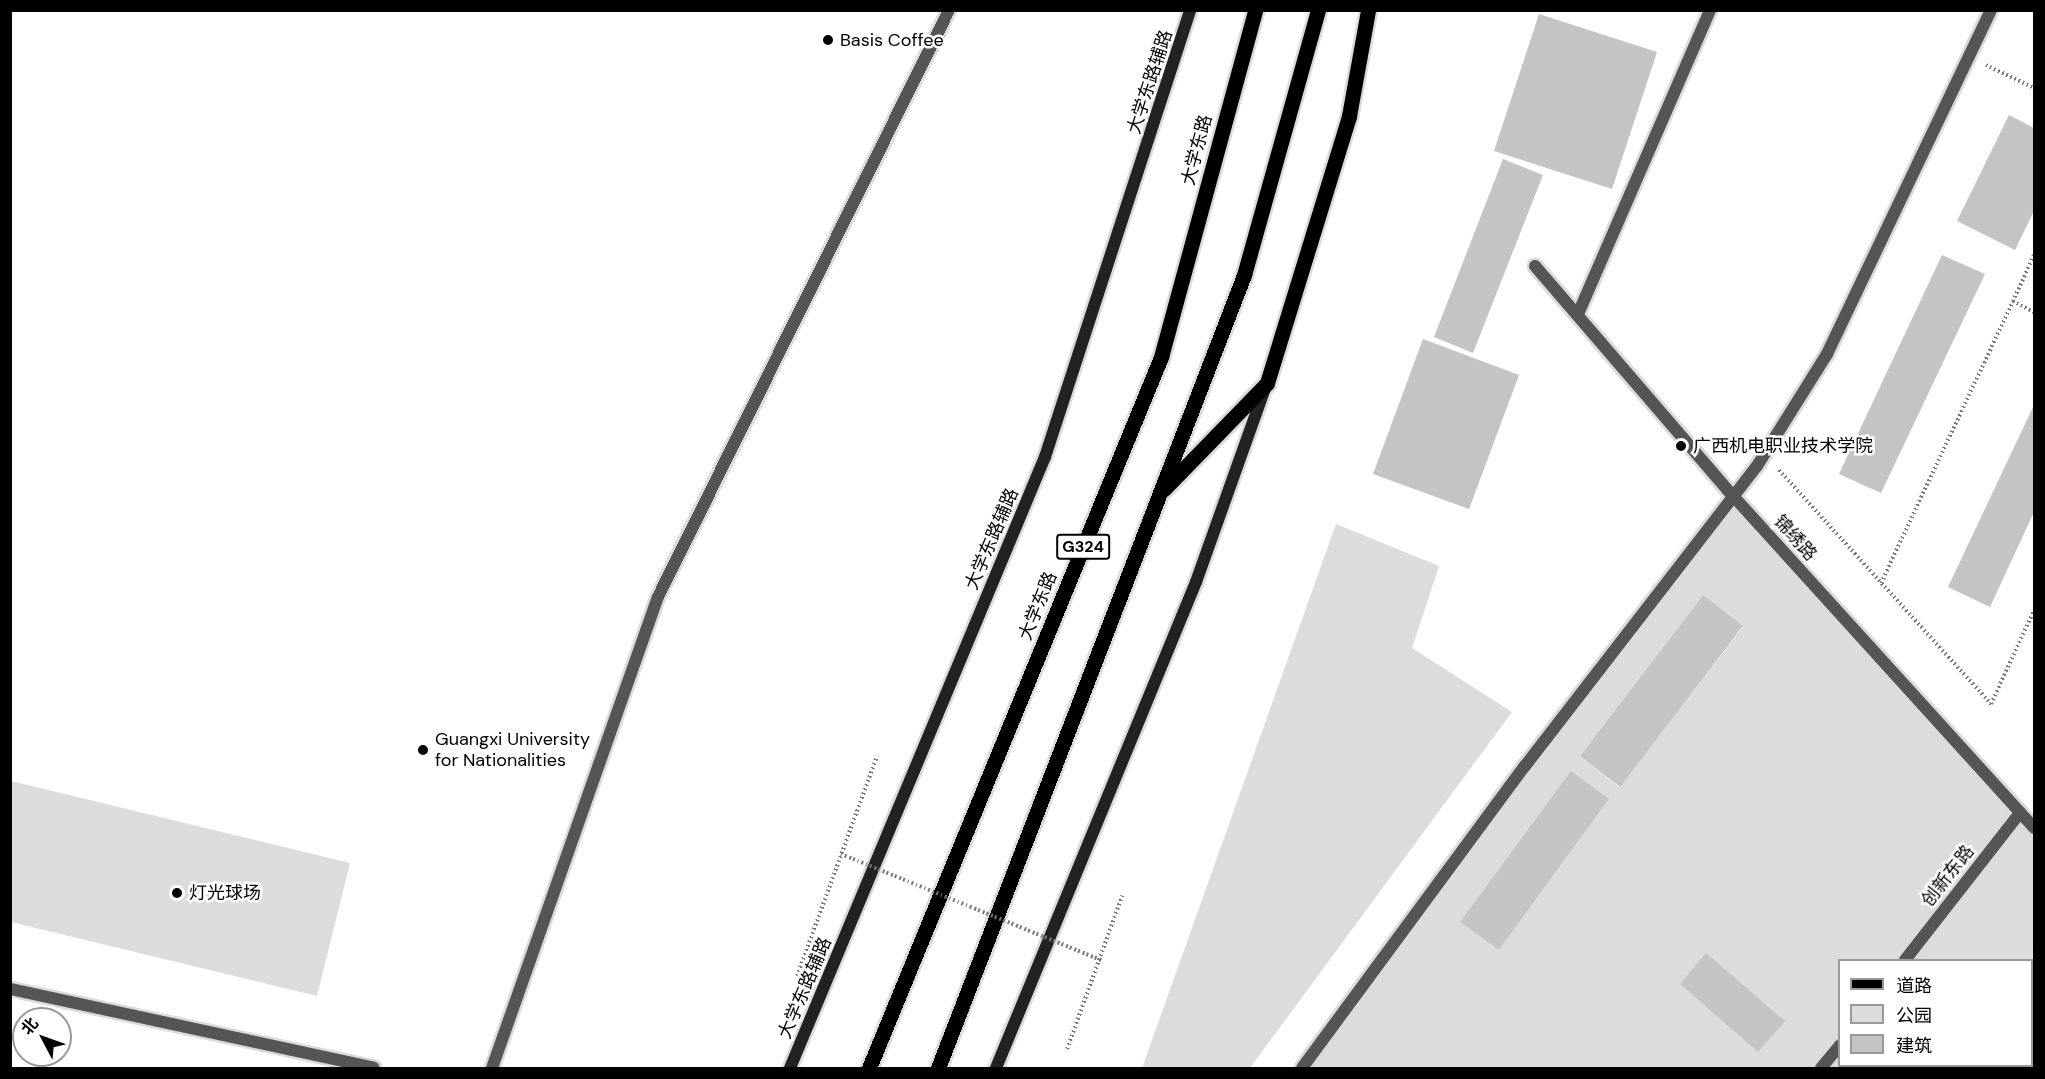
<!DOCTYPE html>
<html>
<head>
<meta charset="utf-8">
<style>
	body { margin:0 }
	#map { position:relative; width:2045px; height:1079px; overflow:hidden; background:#fff; font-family:"DM Sans","Noto Sans SC",sans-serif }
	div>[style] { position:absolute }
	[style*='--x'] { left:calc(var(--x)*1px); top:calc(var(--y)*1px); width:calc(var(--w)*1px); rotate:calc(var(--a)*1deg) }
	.green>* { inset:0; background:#dcdcdc }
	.building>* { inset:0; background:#c4c4c4 }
	.path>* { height:4px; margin-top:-2px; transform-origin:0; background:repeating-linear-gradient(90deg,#777 0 1.5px,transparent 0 4.5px) }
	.roads { filter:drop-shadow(2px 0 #dbdbdb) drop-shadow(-2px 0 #dbdbdb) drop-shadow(0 2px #dbdbdb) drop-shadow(0 -2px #dbdbdb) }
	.lane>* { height:12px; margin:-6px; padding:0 6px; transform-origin:6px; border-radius:6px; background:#555 }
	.secondary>* { height:12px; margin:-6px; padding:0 6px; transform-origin:6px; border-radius:6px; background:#222 }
	.primary>* { height:15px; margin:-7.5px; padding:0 7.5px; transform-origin:7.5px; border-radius:7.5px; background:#000 }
	.path-bridge>* { height:4px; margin-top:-2px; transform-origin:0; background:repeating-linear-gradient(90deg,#777 0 1.5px,transparent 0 4.5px) }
	.dots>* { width:16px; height:16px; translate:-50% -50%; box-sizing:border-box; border:3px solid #fff; border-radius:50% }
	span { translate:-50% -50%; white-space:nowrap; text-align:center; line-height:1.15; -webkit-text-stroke:5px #fff; paint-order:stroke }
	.shield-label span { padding:2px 4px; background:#fff; border:2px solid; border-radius:4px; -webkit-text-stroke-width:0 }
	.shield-label { font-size:16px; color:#000; font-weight:700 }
	.poi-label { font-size:18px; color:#000 }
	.left { translate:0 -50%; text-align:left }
	.street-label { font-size:18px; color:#000 }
	.frame { position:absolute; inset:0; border:12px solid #000; pointer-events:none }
	.legend { position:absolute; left:1838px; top:959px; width:195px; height:108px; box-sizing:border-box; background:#fff; border:2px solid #999; margin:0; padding:8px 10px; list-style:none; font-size:18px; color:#000 }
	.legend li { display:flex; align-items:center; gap:12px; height:30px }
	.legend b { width:30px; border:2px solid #999 }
	.north { position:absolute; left:12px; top:1007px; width:60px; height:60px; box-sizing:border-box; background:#fff; border:2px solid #999; border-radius:50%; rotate:311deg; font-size:16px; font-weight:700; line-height:24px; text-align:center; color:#000 }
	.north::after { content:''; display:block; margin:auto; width:21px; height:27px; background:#000; clip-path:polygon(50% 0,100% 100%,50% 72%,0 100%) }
</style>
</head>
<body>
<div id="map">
	<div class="green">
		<div style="clip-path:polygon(evenodd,1734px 497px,2034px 828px,2032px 1058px,2032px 960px,1840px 960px,1840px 1066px,2027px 1066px,2025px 1068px,1302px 1068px,1734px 497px,1703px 595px,1743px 627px,1619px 787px,1580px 756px,1703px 595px,1734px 497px,1609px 799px,1499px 950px,1461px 922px,1609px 799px,1734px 497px,1707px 954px,1758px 1051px,1680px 984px,1707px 954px)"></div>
		<div style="clip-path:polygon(1336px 524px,1439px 566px,1412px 648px,1512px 712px,1250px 1068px,1142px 1068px)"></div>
		<div style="clip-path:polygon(11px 781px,350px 863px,317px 996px,11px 922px)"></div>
	</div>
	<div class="building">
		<div style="clip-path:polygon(1539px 14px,1657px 52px,1612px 189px,1494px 151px)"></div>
		<div style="clip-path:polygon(2009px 115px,2034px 128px,2034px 211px,2015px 250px,1957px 221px)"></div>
		<div style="clip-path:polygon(1503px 159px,1543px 175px,1473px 353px,1434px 337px)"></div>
		<div style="clip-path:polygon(1942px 255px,1985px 274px,1881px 493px,1839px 474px)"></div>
		<div style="clip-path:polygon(1423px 339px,1519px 375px,1469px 509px,1373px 474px)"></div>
		<div style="clip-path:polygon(2034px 405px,2034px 512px,1990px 607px,1948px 587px)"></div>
		<div style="clip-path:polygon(1703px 595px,1743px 626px,1620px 787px,1580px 756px)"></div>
		<div style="clip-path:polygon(1571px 771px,1609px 799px,1499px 950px,1460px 922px)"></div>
		<div style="clip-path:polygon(1706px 953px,1785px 1021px,1758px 1052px,1680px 984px)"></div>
	</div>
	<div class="path">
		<div style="--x:1986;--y:65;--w:53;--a:25.6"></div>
		<div style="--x:2034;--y:255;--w:51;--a:114.5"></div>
		<div style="--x:2013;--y:301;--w:24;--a:28"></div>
		<div style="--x:1779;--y:470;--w:316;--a:47.8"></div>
		<div style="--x:1991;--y:704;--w:103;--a:-65.4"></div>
		<div style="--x:1881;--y:583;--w:311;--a:-64.9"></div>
		<div style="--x:797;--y:976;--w:234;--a:-70"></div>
		<div style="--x:1067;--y:1049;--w:163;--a:-70.2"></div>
	</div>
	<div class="roads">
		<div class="lane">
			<div style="--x:1535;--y:266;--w:305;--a:49.3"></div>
			<div style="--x:1734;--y:497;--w:447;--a:47.8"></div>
			<div style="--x:1578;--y:314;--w:331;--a:-66.5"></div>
			<div style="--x:1905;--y:960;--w:187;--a:-52"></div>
			<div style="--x:10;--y:989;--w:372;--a:12.2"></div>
			<div style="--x:492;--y:1068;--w:499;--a:-70.6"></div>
			<div style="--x:658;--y:597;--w:655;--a:-63.63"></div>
			<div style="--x:1302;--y:1068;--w:375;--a:-53.6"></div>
			<div style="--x:1525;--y:766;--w:379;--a:-52.3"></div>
			<div style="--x:1757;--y:466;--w:132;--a:-58"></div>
			<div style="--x:1827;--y:354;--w:381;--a:-64.5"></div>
			<div style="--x:1821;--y:1068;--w:30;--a:-50"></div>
		</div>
		<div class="secondary">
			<div style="--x:790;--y:1068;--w:662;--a:-67.35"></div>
			<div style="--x:1045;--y:457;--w:470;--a:-72"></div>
			<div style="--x:996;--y:1068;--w:526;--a:-67.63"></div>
			<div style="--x:1196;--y:582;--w:211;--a:-70.4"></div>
		</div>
		<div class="primary">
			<div style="--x:1164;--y:489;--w:148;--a:-45.8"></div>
			<div style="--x:1267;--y:383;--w:279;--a:-72.9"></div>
			<div style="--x:1349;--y:116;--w:108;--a:-79.8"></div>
			<div style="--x:869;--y:1068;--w:769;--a:-67.67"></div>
			<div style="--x:1161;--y:357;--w:360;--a:-74.8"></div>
			<div style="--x:938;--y:1068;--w:850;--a:-68.9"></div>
			<div style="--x:1244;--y:275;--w:275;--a:-74.4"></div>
		</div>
	</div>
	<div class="path-bridge">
		<div style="--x:841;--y:854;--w:281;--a:22.2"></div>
	</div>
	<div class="dots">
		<div style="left:828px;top:40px;background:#000"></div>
		<div style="left:1681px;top:446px;background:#000"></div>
		<div style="left:423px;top:750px;background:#000"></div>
		<div style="left:177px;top:893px;background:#000"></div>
	</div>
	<div class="shield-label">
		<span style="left:1083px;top:547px">G324</span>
	</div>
	<div class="poi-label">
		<span class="left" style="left:840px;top:40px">Basis Coffee</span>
		<span class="left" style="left:1693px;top:446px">广西机电职业技术学院</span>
		<span class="left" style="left:435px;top:750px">Guangxi University<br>for Nationalities</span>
		<span class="left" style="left:189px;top:893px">灯光球场</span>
	</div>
	<div class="street-label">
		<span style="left:1150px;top:82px;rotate:-72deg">大学东路辅路</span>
		<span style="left:1197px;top:150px;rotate:-75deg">大学东路</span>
		<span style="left:1795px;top:538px;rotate:48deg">锦绣路</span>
		<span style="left:992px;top:539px;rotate:-67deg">大学东路辅路</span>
		<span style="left:1038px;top:606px;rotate:-68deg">大学东路</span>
		<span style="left:1948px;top:876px;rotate:-52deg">创新东路</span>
		<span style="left:805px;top:988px;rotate:-67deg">大学东路辅路</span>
	</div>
	<div class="frame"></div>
	<ul class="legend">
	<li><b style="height:8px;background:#000"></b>道路</li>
	<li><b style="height:16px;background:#dcdcdc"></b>公园</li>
	<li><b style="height:16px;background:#c4c4c4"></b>建筑</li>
	</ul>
	<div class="north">北</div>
</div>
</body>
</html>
